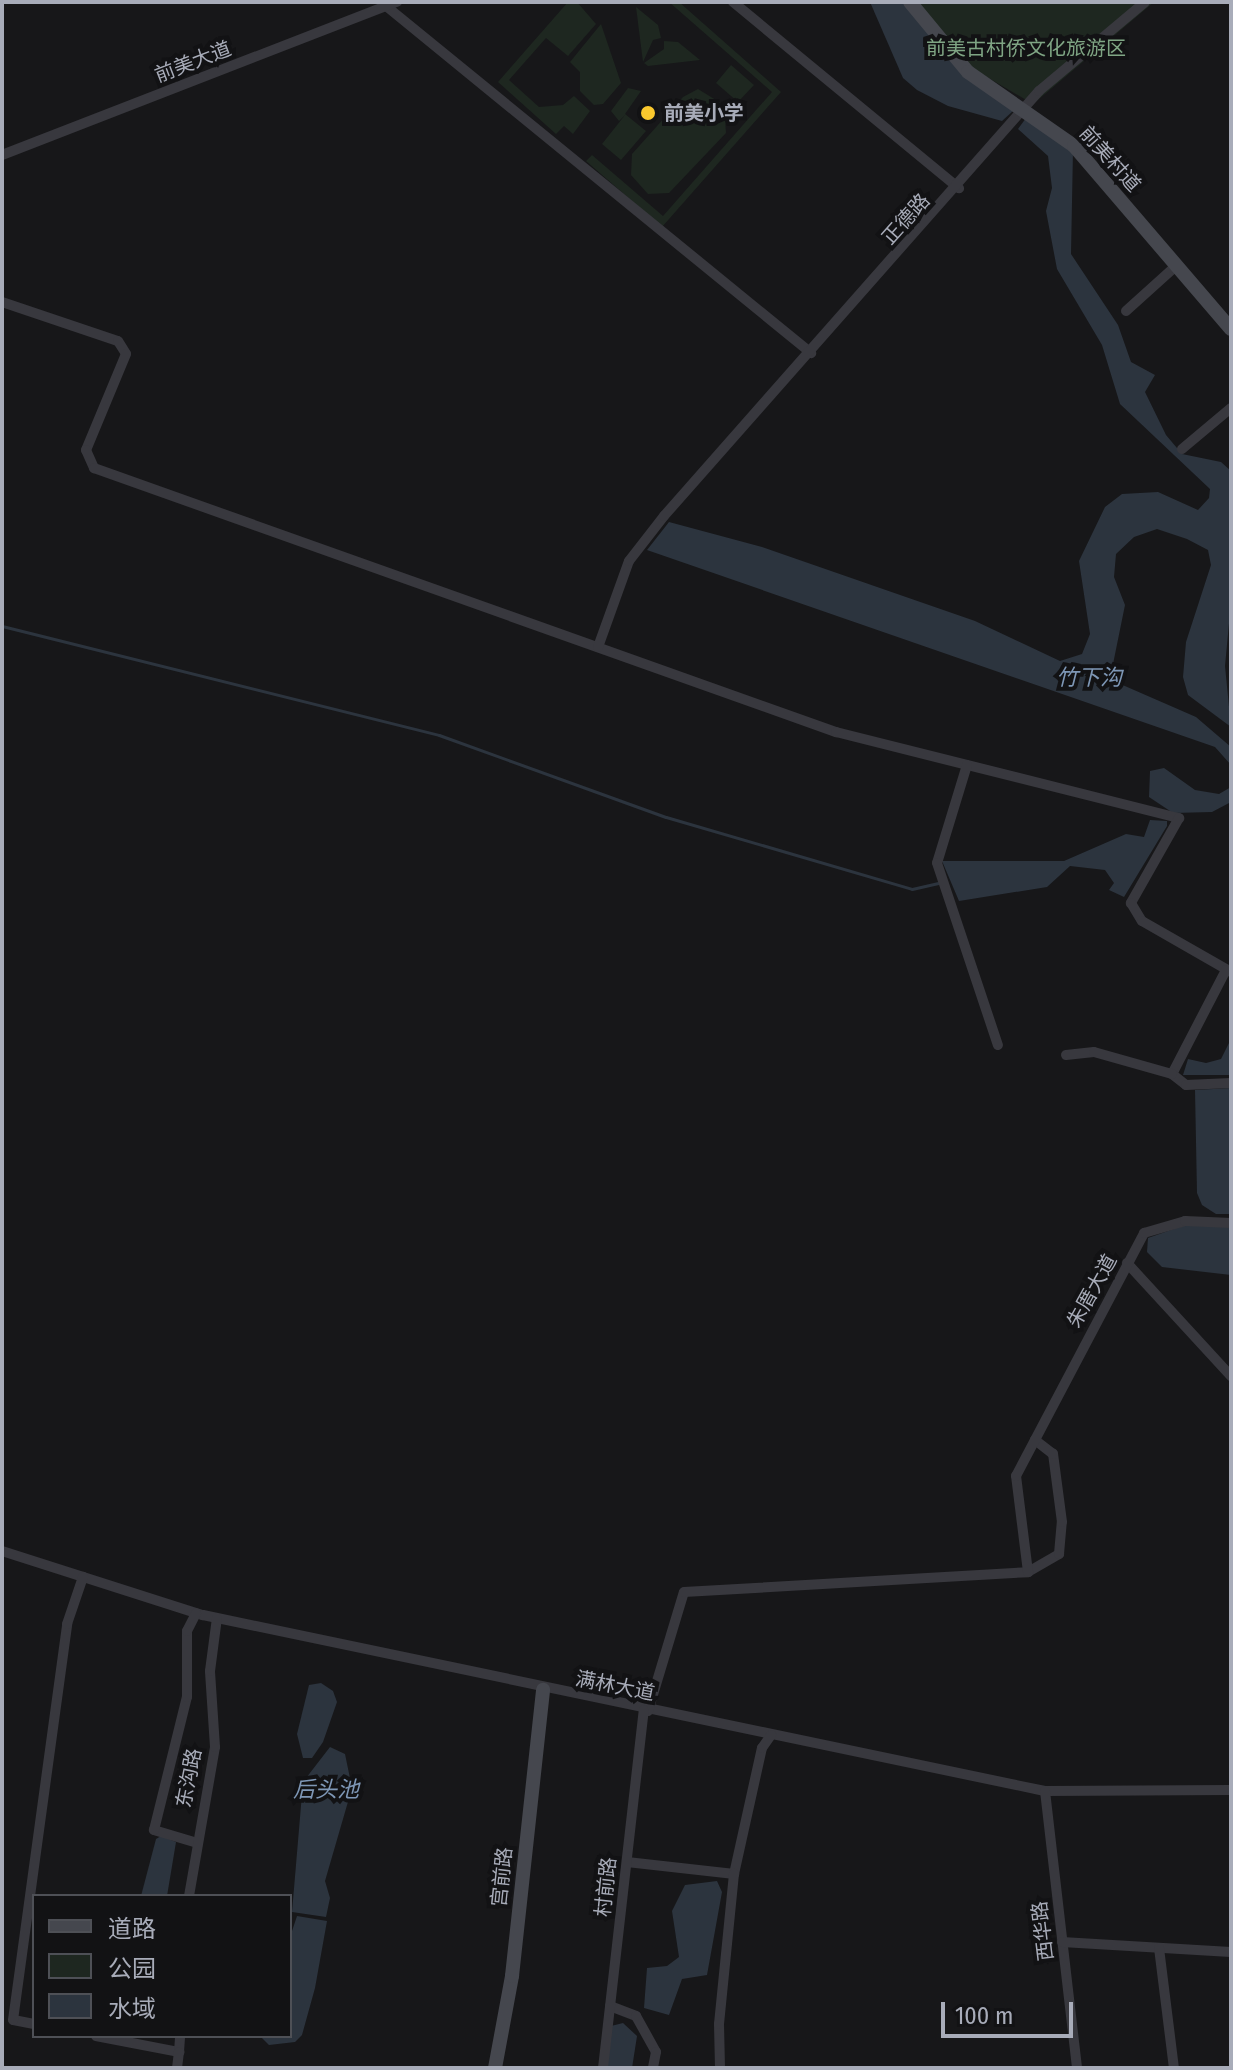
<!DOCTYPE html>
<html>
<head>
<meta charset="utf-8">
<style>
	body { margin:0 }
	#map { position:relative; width:1233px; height:2070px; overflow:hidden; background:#171719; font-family:"Fira Sans Condensed","Noto Sans SC",sans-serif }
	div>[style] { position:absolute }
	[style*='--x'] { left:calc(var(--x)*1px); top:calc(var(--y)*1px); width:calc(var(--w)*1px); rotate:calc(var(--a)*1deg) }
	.green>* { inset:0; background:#1e2720 }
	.water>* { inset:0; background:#2c343e }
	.stream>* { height:3px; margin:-1.5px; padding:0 1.5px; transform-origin:1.5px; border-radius:1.5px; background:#2c343e }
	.street>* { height:10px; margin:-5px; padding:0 5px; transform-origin:5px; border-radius:5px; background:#38383e }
	.secondary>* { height:14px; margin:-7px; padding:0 7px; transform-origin:7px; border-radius:7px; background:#45474e }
	.dots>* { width:22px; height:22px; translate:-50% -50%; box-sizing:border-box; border:4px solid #121214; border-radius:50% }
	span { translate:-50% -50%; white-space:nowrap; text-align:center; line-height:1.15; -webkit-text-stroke:8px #121214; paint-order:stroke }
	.park-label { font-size:20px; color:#7fa584 }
	.street-label { font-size:20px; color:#a8acb9 }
	.poi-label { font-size:20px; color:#a8acb9; font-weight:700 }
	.left { translate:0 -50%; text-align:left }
	.water-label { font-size:22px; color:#7e97b6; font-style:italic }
	.frame { position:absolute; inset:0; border:4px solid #a8acb9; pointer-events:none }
	.legend { position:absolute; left:32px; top:1894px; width:260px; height:144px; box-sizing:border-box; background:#121214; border:2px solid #4e5056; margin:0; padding:10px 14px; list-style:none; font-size:24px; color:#a8acb9 }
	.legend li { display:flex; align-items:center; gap:16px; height:40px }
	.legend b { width:40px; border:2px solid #4e5056 }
	.scale { position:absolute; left:941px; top:2002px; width:132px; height:36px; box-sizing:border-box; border:4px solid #a8acb9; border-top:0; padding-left:10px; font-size:24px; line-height:28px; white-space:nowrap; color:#a8acb9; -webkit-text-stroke:6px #121214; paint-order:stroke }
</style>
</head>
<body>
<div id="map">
	<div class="green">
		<div style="clip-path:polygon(568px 2px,577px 2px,596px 24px,568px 56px,546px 38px,509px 80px,539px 107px,563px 105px,574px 96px,590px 111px,573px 134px,564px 126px,556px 134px,498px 82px)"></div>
		<div style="clip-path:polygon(669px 2px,679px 2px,781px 92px,662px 227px,586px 161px,592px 155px,663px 216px,772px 92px)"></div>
		<div style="clip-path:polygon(915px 2px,1154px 2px,1033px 104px,968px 66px)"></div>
		<div style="clip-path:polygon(636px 7px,658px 25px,661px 38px,653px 40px,643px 62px)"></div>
		<div style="clip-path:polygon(601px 24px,621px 83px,603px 104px,594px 105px,580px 91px,580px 72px,570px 62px)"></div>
		<div style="clip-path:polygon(664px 41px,678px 42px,700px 60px,648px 66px,644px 63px,664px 49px)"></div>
		<div style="clip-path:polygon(731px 65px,754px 85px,738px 102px,716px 83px)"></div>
		<div style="clip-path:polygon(628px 88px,641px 91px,625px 114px,646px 131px,621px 160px,602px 144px,625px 115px,619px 121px,611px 111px)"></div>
		<div style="clip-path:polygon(698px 89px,724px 105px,726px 133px,669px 193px,648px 194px,631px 175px,632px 154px,683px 97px)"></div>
	</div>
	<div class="water">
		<div style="clip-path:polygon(870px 2px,905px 2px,1013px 111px,1002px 121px,948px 106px,917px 90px,903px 78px)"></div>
		<div style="clip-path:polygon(1026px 118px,1073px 150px,1071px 254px,1118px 325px,1131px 362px,1155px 375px,1145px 392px,1166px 435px,1182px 454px,1221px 462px,1231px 471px,1231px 602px,1225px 666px,1231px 727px,1188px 695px,1183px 677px,1186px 642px,1211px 565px,1208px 550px,1187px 539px,1157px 529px,1134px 537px,1116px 554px,1114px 577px,1125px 605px,1112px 669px,1118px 683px,1196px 717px,1231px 747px,1231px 765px,1215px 747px,647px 550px,669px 522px,762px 547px,975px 621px,1060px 661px,1082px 654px,1090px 634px,1079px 561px,1105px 507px,1122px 494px,1158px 492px,1198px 510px,1209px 498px,1210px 489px,1120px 404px,1102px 345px,1057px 269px,1046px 211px,1052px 188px,1048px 156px,1018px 129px)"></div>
		<div style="clip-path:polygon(1164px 768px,1195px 790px,1219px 794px,1231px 787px,1231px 802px,1212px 812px,1173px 813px,1149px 797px,1150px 771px)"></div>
		<div style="clip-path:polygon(1150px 820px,1167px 821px,1167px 826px,1124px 897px,1109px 890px,1114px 883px,1105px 870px,1070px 866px,1047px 887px,959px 901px,942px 861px,1064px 861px,1126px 834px,1144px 837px)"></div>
		<div style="clip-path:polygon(1231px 1039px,1231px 1075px,1183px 1075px,1188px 1059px,1206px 1063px,1221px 1059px)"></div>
		<div style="clip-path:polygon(1231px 1088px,1231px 1214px,1216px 1214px,1202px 1205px,1197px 1193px,1195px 1090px)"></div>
		<div style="clip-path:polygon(1185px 1225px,1231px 1227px,1231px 1275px,1162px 1267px,1147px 1252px,1148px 1238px)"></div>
		<div style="clip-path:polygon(321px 1683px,333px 1691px,337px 1702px,323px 1742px,312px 1758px,303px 1758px,297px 1734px,309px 1685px)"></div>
		<div style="clip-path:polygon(330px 1747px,345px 1754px,352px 1788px,325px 1881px,330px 1898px,326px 1917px,292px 1912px,303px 1782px)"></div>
		<div style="clip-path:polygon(161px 1836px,176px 1842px,167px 1896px,141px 1896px,156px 1839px)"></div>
		<div style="clip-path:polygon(717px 1881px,722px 1892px,707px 1975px,682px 1979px,669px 2015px,644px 2008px,647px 1968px,667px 1966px,679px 1957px,672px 1911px,685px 1885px)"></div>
		<div style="clip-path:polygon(297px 1916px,327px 1921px,315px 1988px,302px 2035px,295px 2042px,269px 2045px,260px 2036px,290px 2036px,290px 1937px)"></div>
		<div style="clip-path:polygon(623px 2023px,637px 2036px,632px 2068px,607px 2068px,611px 2026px)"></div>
	</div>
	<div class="stream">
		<div style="--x:2;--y:626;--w:450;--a:14"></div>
		<div style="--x:439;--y:735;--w:241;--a:19.9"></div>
		<div style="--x:666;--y:817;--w:256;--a:16.3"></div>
		<div style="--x:912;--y:889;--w:28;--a:-13"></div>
	</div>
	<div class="street">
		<div style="--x:733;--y:2;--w:293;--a:39.5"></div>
		<div style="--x:386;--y:6;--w:549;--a:39.23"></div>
		<div style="--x:2;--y:155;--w:424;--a:-21.2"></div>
		<div style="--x:2;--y:302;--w:122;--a:18.6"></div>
		<div style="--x:118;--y:341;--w:15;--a:58"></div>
		<div style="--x:126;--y:354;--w:104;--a:112.6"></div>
		<div style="--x:86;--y:450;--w:20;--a:66"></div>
		<div style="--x:94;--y:468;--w:788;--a:19.59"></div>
		<div style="--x:836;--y:732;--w:354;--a:14.1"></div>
		<div style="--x:1179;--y:818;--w:98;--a:119.5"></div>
		<div style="--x:1131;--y:903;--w:21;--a:59"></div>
		<div style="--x:1142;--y:921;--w:103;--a:29.8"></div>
		<div style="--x:1126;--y:311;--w:69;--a:-42"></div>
		<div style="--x:1182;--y:449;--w:64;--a:-39.9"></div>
		<div style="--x:598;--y:647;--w:91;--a:-70.2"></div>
		<div style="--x:629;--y:561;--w:57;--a:-52.1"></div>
		<div style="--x:664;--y:516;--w:567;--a:-48.58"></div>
		<div style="--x:1039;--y:91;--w:138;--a:-40"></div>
		<div style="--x:967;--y:765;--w:102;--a:107"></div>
		<div style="--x:937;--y:863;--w:192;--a:71.5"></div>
		<div style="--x:1226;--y:970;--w:117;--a:117.4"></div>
		<div style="--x:1172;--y:1074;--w:18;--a:38"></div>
		<div style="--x:1186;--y:1085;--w:45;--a:-2.5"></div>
		<div style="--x:1066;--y:1055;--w:28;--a:-6"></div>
		<div style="--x:1094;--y:1052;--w:81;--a:15.8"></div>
		<div style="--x:1127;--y:1263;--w:154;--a:47.4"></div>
		<div style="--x:2;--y:1551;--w:211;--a:17.7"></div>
		<div style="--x:203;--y:1615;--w:860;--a:11.81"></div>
		<div style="--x:1045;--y:1791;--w:186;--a:-0.3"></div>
		<div style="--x:1028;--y:1572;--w:36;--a:-30"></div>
		<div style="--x:1059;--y:1554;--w:32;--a:-85"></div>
		<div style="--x:1062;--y:1522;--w:69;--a:-97.5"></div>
		<div style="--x:1053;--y:1454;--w:23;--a:-142"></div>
		<div style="--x:648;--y:1711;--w:124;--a:-73.2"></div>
		<div style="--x:684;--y:1592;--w:345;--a:-3.3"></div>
		<div style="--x:1028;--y:1572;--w:97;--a:-97.1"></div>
		<div style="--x:1016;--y:1476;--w:275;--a:-62.2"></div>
		<div style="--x:1144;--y:1233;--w:43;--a:-16.3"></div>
		<div style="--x:1185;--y:1221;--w:46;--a:2.5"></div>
		<div style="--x:1045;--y:1791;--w:279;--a:83.4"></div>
		<div style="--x:194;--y:1842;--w:42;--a:-163.3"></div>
		<div style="--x:154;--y:1830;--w:137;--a:-76.1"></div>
		<div style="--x:187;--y:1697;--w:66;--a:-90"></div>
		<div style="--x:187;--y:1631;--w:20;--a:-63"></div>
		<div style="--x:627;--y:1862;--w:108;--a:6.4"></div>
		<div style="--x:734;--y:1874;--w:129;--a:-77.5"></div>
		<div style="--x:762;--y:1748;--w:16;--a:-55"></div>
		<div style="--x:189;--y:1896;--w:151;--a:-80.1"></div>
		<div style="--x:215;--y:1747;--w:76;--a:-93.8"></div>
		<div style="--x:210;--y:1671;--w:53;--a:-82.5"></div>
		<div style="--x:1062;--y:1942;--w:169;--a:3.4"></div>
		<div style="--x:1159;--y:1948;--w:121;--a:82.9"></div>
		<div style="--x:610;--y:2006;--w:28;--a:21"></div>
		<div style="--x:636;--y:2016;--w:41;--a:60.9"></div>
		<div style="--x:656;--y:2052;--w:16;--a:101"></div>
		<div style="--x:34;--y:2024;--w:21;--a:-169"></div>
		<div style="--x:13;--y:2020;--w:400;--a:-82.2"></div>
		<div style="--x:67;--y:1624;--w:50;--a:-71.2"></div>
		<div style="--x:96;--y:2036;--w:85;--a:10.9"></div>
		<div style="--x:179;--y:2052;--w:16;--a:-86"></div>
		<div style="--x:177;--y:2068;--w:16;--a:-83"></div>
		<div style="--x:603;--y:2068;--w:360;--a:-83.5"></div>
		<div style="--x:720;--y:2068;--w:44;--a:-91.3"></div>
		<div style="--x:719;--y:2024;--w:151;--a:-84.3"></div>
	</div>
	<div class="secondary">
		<div style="--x:910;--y:2;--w:91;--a:50.4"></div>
		<div style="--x:968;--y:72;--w:129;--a:34.9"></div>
		<div style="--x:1074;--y:146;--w:241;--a:49.4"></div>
		<div style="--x:495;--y:2068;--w:94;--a:-79.5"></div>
		<div style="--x:512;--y:1976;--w:288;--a:-83.8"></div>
	</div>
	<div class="dots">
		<div style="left:648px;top:113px;background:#fac82e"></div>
	</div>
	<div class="park-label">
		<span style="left:1026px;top:48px">前美古村侨文化旅游区</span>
	</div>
	<div class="street-label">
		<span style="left:193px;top:62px;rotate:-21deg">前美大道</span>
		<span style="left:1110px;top:159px;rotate:48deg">前美村道</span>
		<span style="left:906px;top:219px;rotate:-48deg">正德路</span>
		<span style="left:1092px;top:1291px;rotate:-61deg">朱厝大道</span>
		<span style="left:615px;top:1686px;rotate:11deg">满林大道</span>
		<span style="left:189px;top:1778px;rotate:-79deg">东沟路</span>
		<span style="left:502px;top:1877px;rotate:-84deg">宫前路</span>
		<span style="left:606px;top:1887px;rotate:-84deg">村前路</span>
		<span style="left:1043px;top:1931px;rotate:-97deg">西华路</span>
	</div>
	<div class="poi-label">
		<span class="left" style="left:664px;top:113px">前美小学</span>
	</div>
	<div class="water-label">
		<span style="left:1089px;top:678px">竹下沟</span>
		<span style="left:326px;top:1790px">后头池</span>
	</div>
	<div class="frame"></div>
	<ul class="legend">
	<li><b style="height:10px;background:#45474e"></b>道路</li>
	<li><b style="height:22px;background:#1e2720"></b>公园</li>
	<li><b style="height:22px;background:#2c343e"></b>水域</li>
	</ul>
	<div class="scale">100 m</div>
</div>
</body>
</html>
